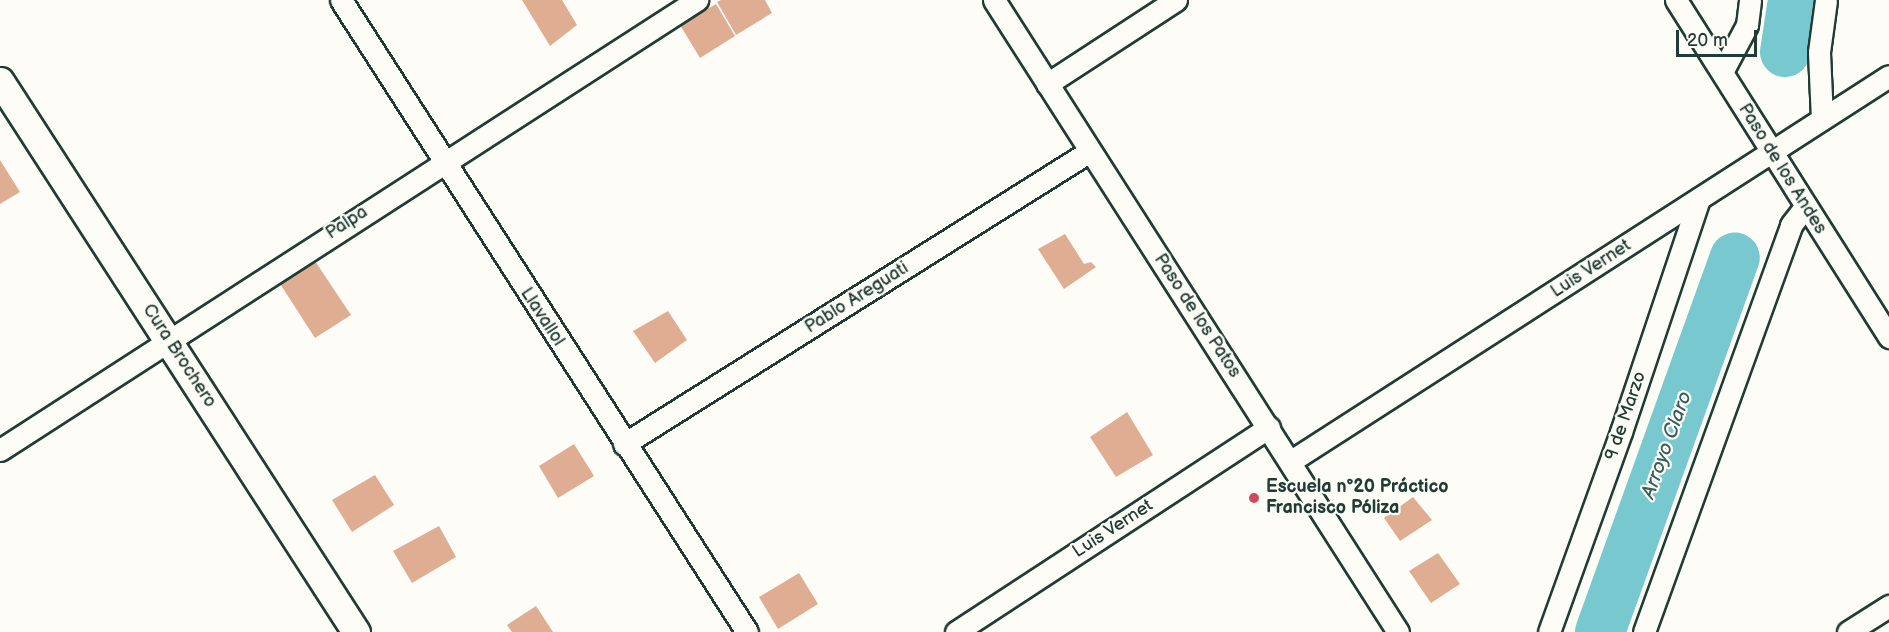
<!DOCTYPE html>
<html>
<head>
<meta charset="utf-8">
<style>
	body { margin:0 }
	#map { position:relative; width:1889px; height:632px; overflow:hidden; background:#fdfcf7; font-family:"Balsamiq Sans",sans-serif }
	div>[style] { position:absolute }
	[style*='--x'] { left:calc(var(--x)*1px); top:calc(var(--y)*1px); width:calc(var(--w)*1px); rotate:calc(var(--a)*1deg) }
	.river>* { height:50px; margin:-25px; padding:0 25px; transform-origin:25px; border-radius:25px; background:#78c9cf }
	.building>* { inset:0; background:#dfad92 }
	.roads { filter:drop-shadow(2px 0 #1f3d34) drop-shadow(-2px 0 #1f3d34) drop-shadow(0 2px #1f3d34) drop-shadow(0 -2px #1f3d34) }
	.minor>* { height:21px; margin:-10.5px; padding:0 10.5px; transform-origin:10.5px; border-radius:10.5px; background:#fdfcf7 }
	.tertiary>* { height:27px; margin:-13.5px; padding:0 13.5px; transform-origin:13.5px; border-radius:13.5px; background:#fdfcf7 }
	.dots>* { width:16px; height:16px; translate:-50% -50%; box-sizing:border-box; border:3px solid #fdfcf7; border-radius:50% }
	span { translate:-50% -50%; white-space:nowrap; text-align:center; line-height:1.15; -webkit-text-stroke:4.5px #fdfcf7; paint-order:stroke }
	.street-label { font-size:18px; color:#1f3d34 }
	.poi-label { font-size:18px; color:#1f3d34; font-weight:700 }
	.left { translate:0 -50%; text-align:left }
	.water-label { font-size:20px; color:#35605b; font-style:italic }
	.scale { position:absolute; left:1676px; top:30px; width:81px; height:27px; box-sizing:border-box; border:3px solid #1f3d34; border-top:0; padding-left:8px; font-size:18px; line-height:21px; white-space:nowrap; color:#1f3d34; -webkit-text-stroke:4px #fdfcf7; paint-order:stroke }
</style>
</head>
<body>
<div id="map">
	<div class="river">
		<div style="--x:1785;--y:52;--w:53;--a:-81.3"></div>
		<div style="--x:1600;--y:632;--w:398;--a:-70.2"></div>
	</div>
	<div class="building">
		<div style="clip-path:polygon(522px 0,562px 0,577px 25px,550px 46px)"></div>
		<div style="clip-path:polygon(721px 0,765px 0,772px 13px,736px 35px,717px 2px)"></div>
		<div style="clip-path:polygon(716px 4px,735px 36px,700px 58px,680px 25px)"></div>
		<div style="clip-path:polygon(0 160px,20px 192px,0 204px)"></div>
		<div style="clip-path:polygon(1065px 234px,1084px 264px,1091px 262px,1096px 267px,1064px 289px,1038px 249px)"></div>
		<div style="clip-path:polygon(311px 255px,351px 315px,315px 338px,275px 276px)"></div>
		<div style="clip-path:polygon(668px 311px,687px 340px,655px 363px,633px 331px)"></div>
		<div style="clip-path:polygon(1127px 412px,1153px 455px,1116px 477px,1090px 437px)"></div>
		<div style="clip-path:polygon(574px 444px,594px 476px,558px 498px,539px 466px)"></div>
		<div style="clip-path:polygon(375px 475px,394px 505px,352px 532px,332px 500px)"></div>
		<div style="clip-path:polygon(1413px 497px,1432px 520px,1400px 541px,1384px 518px)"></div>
		<div style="clip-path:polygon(439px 526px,456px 557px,412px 583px,393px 551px)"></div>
		<div style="clip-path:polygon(1438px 553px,1460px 584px,1431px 603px,1409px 571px)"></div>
		<div style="clip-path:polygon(799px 573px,818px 604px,778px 629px,759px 597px)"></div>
		<div style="clip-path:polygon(536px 606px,553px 632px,512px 632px,507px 625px)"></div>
	</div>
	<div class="roads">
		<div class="minor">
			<div style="--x:341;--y:0;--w:751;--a:57.28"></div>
			<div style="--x:994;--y:0;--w:750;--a:57.41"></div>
			<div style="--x:1676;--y:0;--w:399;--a:57.7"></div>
			<div style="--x:1722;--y:72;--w:53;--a:-62"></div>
			<div style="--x:1747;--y:25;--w:25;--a:-83"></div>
			<div style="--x:1047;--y:84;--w:154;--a:-33.1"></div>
			<div style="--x:1822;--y:119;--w:67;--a:-92.6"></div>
			<div style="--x:1819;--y:52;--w:52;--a:-82.3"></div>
			<div style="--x:624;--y:444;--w:550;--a:-32.16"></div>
			<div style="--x:0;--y:450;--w:830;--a:-32.85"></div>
			<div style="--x:1291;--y:461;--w:711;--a:-32.77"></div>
			<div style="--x:956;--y:632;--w:374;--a:-33.2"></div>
			<div style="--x:1549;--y:632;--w:213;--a:-70.2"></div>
			<div style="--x:1621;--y:432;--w:246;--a:-71.5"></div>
			<div style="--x:1644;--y:632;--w:433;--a:-70.1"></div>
			<div style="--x:1791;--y:225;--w:24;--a:-52"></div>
			<div style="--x:1848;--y:632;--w:49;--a:-32.4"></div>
		</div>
		<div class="tertiary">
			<div style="--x:0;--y:81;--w:656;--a:57.13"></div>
		</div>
	</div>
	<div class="dots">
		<div style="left:1254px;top:498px;background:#d1495b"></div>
	</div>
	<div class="street-label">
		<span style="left:1782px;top:169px;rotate:58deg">Paso de los Andes</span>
		<span style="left:347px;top:223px;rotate:-33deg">Palpa</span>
		<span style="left:1591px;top:269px;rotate:-33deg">Luis Vernet</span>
		<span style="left:857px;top:298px;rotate:-32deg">Pablo Areguati</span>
		<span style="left:1197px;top:316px;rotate:57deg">Paso de los Patos</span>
		<span style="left:542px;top:317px;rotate:57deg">Llavallol</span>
		<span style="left:179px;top:356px;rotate:57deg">Cura Brochero</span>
		<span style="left:1626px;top:416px;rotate:-71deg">9 de Marzo</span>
		<span style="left:1113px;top:529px;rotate:-33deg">Luis Vernet</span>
	</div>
	<div class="poi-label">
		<span class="left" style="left:1266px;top:498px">Escuela n°20 Práctico<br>Francisco Póliza</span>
	</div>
	<div class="water-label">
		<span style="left:1667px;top:445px;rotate:-70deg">Arroyo Claro</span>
	</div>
	<div class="scale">20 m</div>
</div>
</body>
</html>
